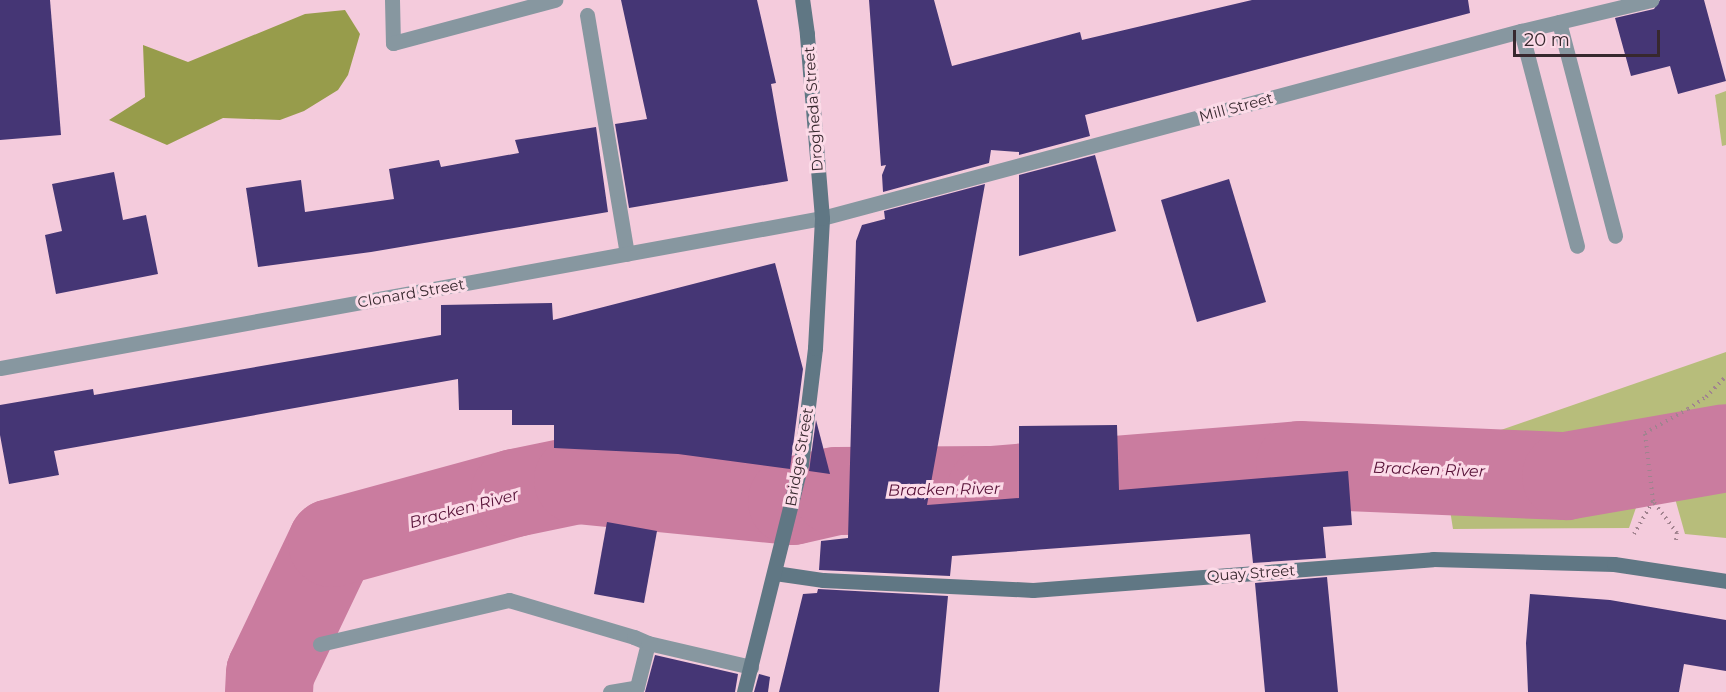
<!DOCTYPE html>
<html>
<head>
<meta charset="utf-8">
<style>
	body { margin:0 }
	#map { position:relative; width:1726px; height:692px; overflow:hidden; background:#f4cbdc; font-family:Montserrat,sans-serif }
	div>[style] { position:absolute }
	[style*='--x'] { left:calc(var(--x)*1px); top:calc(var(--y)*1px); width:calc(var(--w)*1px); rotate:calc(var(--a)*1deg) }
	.green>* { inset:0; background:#b7bd7b }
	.forest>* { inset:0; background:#979c4b }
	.river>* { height:88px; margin:-44px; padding:0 44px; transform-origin:44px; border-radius:44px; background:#ca7c9f }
	.building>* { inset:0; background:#453675 }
	.path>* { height:4px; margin-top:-2px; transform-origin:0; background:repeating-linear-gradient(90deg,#a1838f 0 1.5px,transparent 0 6px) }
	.lane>* { height:15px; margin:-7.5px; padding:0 7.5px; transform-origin:7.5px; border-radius:7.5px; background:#8797a0 }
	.street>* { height:15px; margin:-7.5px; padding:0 7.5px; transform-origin:7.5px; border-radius:7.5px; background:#8797a0 }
	.secondary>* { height:15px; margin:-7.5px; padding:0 7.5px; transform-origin:7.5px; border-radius:7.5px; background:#607784 }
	span { translate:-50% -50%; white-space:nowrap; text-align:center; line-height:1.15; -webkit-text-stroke:6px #fcdbe8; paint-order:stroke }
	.street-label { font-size:15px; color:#37282e }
	.water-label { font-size:16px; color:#550f35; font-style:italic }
	.scale { position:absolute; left:1513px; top:30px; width:147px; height:27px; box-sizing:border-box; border:3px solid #37282e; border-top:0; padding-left:8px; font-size:18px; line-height:21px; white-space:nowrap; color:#37282e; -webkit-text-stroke:4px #fcdbe8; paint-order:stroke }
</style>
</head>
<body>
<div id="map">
	<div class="green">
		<div style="clip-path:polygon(1726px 91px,1726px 145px,1722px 146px,1715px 95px)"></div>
		<div style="clip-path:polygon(1726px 352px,1726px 419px,1618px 438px,1464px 454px,1455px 446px)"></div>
		<div style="clip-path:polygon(1726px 467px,1726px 538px,1685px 534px,1669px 477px)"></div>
		<div style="clip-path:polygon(1640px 496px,1629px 528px,1453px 529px,1450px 510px)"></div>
	</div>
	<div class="forest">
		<div style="clip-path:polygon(345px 10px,360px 34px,348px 75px,338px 90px,304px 111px,280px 120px,223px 118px,167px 145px,109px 120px,145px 97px,143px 45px,188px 62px,305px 14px)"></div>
	</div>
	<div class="river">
		<div style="--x:269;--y:692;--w:19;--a:-87"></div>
		<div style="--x:270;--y:673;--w:144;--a:-64.5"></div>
		<div style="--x:332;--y:543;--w:190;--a:-15.3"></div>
		<div style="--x:515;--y:493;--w:64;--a:-11.7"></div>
		<div style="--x:578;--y:480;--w:215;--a:5.6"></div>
		<div style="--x:792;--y:501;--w:45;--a:-12.8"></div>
		<div style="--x:836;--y:491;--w:155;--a:-0.4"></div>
		<div style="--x:991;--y:490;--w:310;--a:-4.6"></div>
		<div style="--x:1300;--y:465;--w:266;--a:2.4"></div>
		<div style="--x:1566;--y:476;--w:162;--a:-9.9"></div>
	</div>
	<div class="building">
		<div style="clip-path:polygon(0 0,50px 0,61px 135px,0 140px)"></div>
		<div style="clip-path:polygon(621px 0,757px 0,776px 83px,771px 84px,788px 181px,629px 208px,615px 124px,647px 119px)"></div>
		<div style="clip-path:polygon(869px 0,934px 0,952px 66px,1080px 32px,1082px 40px,1252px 0,1468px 0,1470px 13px,1085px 115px,1090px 136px,1019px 155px,1019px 152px,991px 150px,989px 163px,883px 192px,882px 175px,886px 165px,881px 166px)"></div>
		<div style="clip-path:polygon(1660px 0,1704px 0,1726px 81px,1678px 94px,1670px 66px,1631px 76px,1615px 18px,1654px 9px)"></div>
		<div style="clip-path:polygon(596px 127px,608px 212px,371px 252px,258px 267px,246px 188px,301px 180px,305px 212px,394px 199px,389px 169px,439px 160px,441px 167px,519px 153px,515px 140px)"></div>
		<div style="clip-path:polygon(1095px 155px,1116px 231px,1019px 256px,1019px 175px)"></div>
		<div style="clip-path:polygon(114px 172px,123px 220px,146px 215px,158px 274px,56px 294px,45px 235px,62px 231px,52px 184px)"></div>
		<div style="clip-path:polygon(1229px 179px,1266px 302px,1197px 322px,1161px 200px)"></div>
		<div style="clip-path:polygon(985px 184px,927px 505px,1019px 498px,1019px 426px,1117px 425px,1119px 490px,1348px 471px,1352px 525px,1323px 527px,1326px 558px,1253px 563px,1250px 534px,952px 556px,950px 576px,819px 570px,821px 541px,848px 538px,856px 241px,862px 225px,885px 219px,884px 211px)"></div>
		<div style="clip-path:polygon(775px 263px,803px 369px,790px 469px,678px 454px,554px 448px,554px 425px,512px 425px,512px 410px,459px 410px,458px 379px,54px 451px,59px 475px,9px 484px,0 435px,0 405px,93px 389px,94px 395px,441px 335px,441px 305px,552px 303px,553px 320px)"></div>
		<div style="clip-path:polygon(816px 420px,830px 474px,809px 471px)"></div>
		<div style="clip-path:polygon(607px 522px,657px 531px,644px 603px,594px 594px)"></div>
		<div style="clip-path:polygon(1327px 577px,1338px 692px,1265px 692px,1255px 583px)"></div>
		<div style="clip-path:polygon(818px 589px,948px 596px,939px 692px,779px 692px,803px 594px,817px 593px)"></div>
		<div style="clip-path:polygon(1530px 594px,1610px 600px,1726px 620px,1726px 671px,1684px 664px,1679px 692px,1528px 692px,1526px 643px)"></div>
		<div style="clip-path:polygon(655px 655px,738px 674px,735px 692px,645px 692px)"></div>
		<div style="clip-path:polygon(759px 674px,770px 677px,768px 692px,754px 692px)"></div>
	</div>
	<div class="path">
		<div style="--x:1634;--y:534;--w:38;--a:-60"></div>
		<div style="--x:1676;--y:540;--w:7;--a:-82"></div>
		<div style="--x:1677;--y:533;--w:40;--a:-127"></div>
		<div style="--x:1653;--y:501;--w:68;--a:-96.7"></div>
		<div style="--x:1645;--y:433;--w:49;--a:-29.2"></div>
		<div style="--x:1688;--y:409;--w:22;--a:-34"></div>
		<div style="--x:1706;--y:397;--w:29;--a:-46"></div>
	</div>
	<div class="lane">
		<div style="--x:392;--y:0;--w:43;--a:88.7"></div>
		<div style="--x:393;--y:43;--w:168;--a:-14.9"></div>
		<div style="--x:587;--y:15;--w:242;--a:80.5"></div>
		<div style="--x:1559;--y:22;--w:221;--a:75.3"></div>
		<div style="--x:1521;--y:31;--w:222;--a:75.4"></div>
		<div style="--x:320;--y:644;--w:194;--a:-13.1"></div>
		<div style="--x:509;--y:600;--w:130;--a:16.5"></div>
		<div style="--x:634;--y:637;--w:15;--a:23"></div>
		<div style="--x:610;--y:692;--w:27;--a:-10"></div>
		<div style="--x:637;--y:687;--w:45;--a:-76"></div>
		<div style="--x:648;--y:643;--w:106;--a:13.1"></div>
	</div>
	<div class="street">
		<div style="--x:0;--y:368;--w:836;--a:-10.34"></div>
		<div style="--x:822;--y:218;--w:724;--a:-14.98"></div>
		<div style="--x:1521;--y:31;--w:134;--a:-13.4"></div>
	</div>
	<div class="secondary">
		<div style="--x:775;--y:573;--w:49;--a:8.3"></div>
		<div style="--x:823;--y:580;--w:210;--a:2.7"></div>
		<div style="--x:1033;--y:590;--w:401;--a:-4.4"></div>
		<div style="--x:1433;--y:559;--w:181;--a:1.6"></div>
		<div style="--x:1614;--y:564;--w:113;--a:8.6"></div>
		<div style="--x:744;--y:692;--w:235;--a:-76"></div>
		<div style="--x:801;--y:464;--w:117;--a:-83.1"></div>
		<div style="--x:815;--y:348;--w:130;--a:-86.9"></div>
		<div style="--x:822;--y:218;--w:185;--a:-94.7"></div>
		<div style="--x:807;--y:34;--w:34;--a:-98"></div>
	</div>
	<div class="street-label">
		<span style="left:1236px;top:107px;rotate:-15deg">Mill Street</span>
		<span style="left:813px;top:109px;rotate:-94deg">Drogheda Street</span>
		<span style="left:411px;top:293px;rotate:-10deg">Clonard Street</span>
		<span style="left:799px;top:457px;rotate:-80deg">Bridge Street</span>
		<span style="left:1251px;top:573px;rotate:-4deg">Quay Street</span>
	</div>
	<div class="water-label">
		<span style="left:1429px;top:470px;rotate:2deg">Bracken River</span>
		<span style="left:944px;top:490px;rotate:-1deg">Bracken River</span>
		<span style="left:464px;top:509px;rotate:-15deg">Bracken River</span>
	</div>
	<div class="scale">20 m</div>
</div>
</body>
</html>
